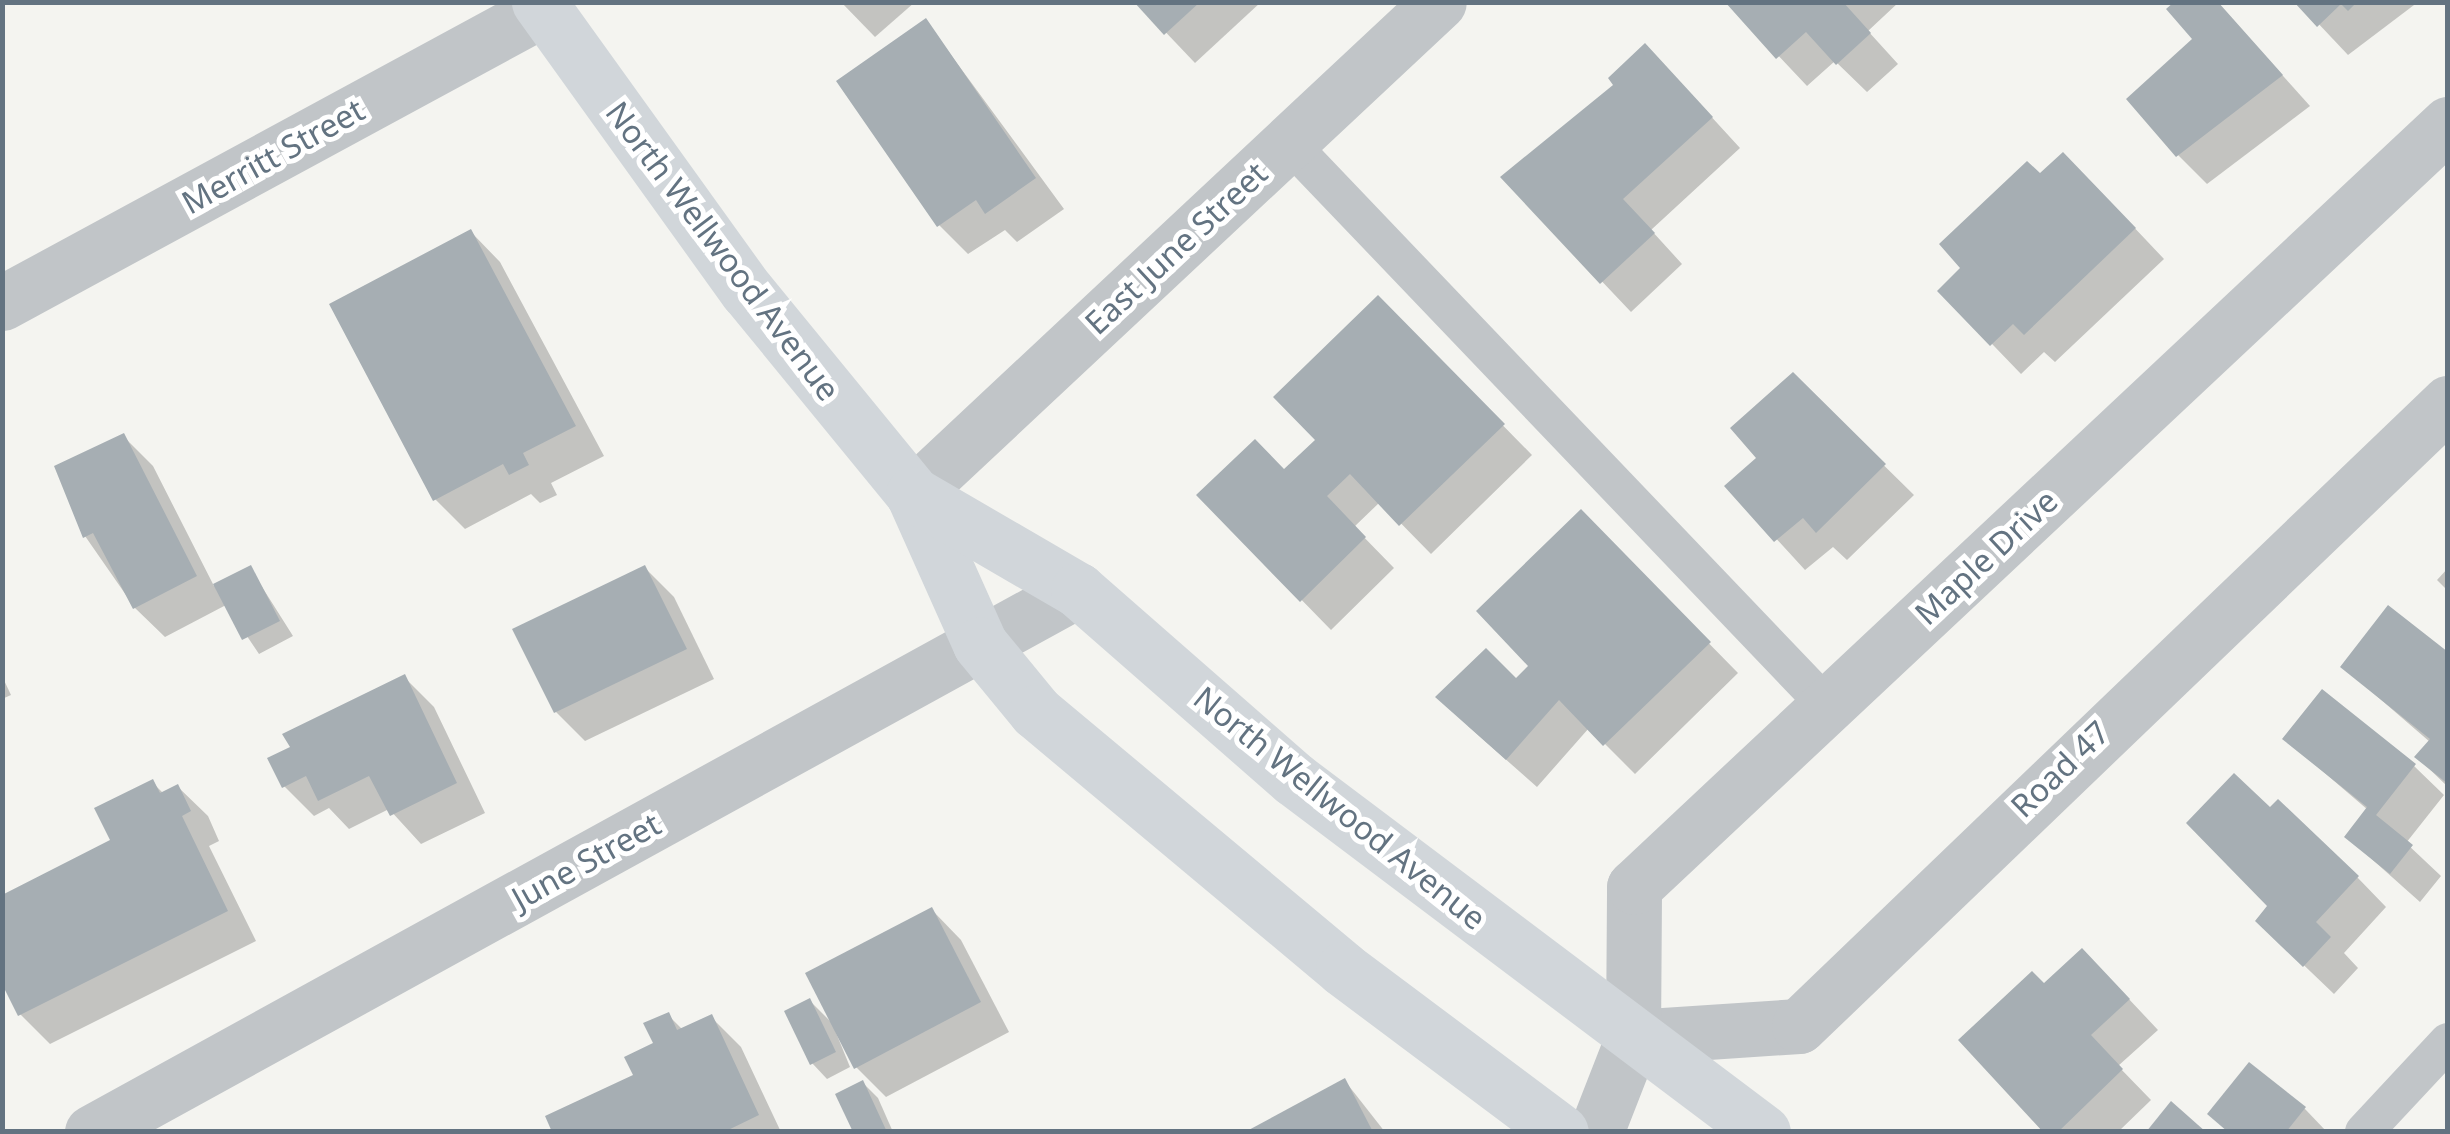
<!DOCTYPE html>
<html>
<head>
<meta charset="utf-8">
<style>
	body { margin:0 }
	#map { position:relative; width:2450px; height:1134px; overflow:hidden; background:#f4f4f0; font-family:"Noto Sans",sans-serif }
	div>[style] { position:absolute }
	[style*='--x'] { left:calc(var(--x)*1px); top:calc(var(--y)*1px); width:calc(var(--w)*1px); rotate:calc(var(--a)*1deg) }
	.shadow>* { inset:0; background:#0003 }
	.building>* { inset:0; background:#a6aeb3 }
	.lane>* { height:38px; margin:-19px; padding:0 19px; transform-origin:19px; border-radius:19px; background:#c1c5c8 }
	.street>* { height:55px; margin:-27.5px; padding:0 27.5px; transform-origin:27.5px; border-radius:27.5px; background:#c1c5c8 }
	.secondary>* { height:55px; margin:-27.5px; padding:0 27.5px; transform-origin:27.5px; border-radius:27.5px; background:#d1d6da }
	span { translate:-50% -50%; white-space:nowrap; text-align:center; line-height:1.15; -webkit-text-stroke:10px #fff; paint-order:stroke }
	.street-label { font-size:32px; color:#637381 }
	.frame { position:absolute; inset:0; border:5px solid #637381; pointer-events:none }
</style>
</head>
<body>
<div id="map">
	<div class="shadow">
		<div style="clip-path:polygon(841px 2px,915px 2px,875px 37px)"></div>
		<div style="clip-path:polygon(1137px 2px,1261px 2px,1195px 63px)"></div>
		<div style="clip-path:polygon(1728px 2px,1899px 2px,1868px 31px,1898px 64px,1867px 92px,1835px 61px,1807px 86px)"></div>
		<div style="clip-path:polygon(2217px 2px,2310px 106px,2207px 184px,2178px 155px,2196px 39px)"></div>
		<div style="clip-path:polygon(2298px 2px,2418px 2px,2348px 55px)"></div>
		<div style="clip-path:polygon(926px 21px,1064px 209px,1017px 242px,1005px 230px,968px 254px,939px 225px)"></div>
		<div style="clip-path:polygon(1674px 76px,1740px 148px,1651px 230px,1682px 264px,1631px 312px,1503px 177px)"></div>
		<div style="clip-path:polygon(2039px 177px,2093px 184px,2164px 259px,2055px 362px,2044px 352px,2021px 374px,1941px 291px)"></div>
		<div style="clip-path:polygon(471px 232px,500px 262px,604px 456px,551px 483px,557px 495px,540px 503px,531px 494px,465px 529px,435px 499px)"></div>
		<div style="clip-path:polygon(1378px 298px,1532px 455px,1431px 554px,1380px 502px,1354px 527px,1394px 568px,1331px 630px,1199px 495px,1285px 473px,1319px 440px)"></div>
		<div style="clip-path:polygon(1793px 376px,1914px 495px,1847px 560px,1833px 547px,1805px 570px,1728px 486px,1759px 458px)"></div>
		<div style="clip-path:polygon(123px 436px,153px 466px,214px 586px,250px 568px,293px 636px,259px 654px,226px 605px,165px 637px,135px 608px,85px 536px)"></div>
		<div style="clip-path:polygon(1581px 513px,1738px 673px,1635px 774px,1589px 728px,1537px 787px,1468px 726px,1532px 666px)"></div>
		<div style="clip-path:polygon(645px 568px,674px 597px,714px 679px,585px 741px,556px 712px)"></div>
		<div style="clip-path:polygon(2448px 568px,2448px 591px,2437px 580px)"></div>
		<div style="clip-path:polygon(2448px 655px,2448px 787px,2417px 757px,2430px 742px,2343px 667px)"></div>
		<div style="clip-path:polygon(2px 676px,11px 695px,2px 699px)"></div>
		<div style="clip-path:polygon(404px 677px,434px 707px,485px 813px,421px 844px,389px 809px,349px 829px,329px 808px,314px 816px,284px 786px)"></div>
		<div style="clip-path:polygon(2285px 739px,2414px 766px,2444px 795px,2406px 843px,2441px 876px,2420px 902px,2347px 837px,2368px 810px)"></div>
		<div style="clip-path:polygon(152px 782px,164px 794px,178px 787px,208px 816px,219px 841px,209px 846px,256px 941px,50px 1044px,20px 1014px)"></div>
		<div style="clip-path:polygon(2357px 877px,2386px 907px,2344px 953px,2358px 968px,2334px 994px,2288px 950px,2271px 906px)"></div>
		<div style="clip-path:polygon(932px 910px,961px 940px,1009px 1032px,886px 1097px,856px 1067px)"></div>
		<div style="clip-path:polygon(2111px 980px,2158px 1030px,2118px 1066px,2151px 1100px,2118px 1132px,2047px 1132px,2044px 987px)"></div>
		<div style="clip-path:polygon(810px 1001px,832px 1023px,850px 1067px,827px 1079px,812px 1063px)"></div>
		<div style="clip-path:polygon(668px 1015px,683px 1030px,711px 1017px,741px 1047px,781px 1132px,555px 1132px,636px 1076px)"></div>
		<div style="clip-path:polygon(2250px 1066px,2305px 1109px,2327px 1132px,2228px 1132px)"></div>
		<div style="clip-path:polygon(1345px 1081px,1385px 1132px,1250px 1132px)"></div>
		<div style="clip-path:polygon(863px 1083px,878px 1098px,893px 1132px,856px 1132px)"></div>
	</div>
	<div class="building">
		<div style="clip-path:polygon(1134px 2px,1200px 2px,1164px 35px)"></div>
		<div style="clip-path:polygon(1725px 2px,1843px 2px,1871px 33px,1836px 65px,1806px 32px,1776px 59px)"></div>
		<div style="clip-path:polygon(2174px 2px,2218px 2px,2283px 75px,2176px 157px,2126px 99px,2192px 39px,2166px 9px)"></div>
		<div style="clip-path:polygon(2294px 2px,2357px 2px,2348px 11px,2341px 4px,2317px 27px)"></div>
		<div style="clip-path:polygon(926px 18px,1036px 178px,985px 214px,976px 200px,937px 227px,836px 81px)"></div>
		<div style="clip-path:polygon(1645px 43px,1713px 117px,1623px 199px,1655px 233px,1600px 284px,1500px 177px,1613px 85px,1608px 78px)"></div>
		<div style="clip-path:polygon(2063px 152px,2136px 228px,2024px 335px,2013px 324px,1990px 346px,1937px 291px,1960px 268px,1939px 244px,2027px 161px,2040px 173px)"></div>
		<div style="clip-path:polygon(471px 229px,576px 426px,523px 453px,529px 465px,509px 475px,503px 464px,433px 501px,329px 304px)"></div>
		<div style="clip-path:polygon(1378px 295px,1505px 424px,1399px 526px,1350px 474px,1327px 496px,1366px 537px,1300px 602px,1196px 495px,1255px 439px,1284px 469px,1315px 440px,1273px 397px)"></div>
		<div style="clip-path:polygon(1793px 372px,1886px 464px,1816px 533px,1803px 518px,1774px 542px,1724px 486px,1756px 458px,1730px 428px)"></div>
		<div style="clip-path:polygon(124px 433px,197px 576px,133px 609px,93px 533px,83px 538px,54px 466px)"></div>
		<div style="clip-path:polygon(1581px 509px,1711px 642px,1603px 746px,1559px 700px,1506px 760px,1435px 697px,1486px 648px,1516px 678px,1528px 666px,1476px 611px)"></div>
		<div style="clip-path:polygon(251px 565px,280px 621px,242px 640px,213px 584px)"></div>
		<div style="clip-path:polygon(645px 565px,687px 649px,554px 713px,512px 629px)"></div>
		<div style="clip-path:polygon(2388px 605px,2448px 652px,2448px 784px,2414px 757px,2430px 739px,2340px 667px)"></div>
		<div style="clip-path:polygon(405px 674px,457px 783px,390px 816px,369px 776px,318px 801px,306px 776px,282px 788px,267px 758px,290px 747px,282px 734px)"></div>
		<div style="clip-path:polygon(2322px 689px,2416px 764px,2376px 815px,2413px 845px,2390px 874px,2344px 837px,2367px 807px,2282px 739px)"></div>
		<div style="clip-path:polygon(2234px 773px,2270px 807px,2278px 799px,2359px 876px,2316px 922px,2331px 937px,2303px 967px,2255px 921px,2267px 906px,2186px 823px)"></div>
		<div style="clip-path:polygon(153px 779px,160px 793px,178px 784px,191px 811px,182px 816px,228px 911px,18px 1016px,2px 984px,2px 895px,110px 840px,94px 808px)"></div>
		<div style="clip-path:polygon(932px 907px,981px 1002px,854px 1069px,805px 973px)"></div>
		<div style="clip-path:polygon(2082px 948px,2130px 999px,2091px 1035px,2123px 1069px,2058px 1132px,2043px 1132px,1958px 1040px,2032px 971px,2044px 983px)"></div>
		<div style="clip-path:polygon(810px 998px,836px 1052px,810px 1065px,784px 1011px)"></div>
		<div style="clip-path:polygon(669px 1012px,677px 1030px,712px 1014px,759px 1115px,724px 1132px,552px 1132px,545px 1116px,633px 1075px,624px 1057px,653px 1043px,643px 1023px)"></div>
		<div style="clip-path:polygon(2249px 1062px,2306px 1107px,2286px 1132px,2228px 1132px,2207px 1114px)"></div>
		<div style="clip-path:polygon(1345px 1078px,1373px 1132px,1245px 1132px)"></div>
		<div style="clip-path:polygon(863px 1080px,887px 1132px,853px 1132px,835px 1094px)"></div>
		<div style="clip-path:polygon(2171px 1101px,2206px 1132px,2146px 1132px)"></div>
	</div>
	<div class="lane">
		<div style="--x:1289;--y:143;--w:779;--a:46.3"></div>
		<div style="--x:2364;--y:1132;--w:123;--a:-47"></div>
	</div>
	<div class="street">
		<div style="--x:2;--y:303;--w:617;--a:-28.48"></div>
		<div style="--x:913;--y:494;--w:720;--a:-43.09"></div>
		<div style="--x:1633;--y:1037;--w:166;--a:-3.8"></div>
		<div style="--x:1799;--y:1026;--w:900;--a:-43.83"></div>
		<div style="--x:92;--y:1132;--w:1125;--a:-28.8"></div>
		<div style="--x:1596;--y:1132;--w:102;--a:-68.7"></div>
		<div style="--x:1633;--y:1037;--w:150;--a:-89.6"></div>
		<div style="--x:1634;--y:887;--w:1116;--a:-43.15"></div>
	</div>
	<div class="secondary">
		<div style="--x:539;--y:2;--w:356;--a:54.3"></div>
		<div style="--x:747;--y:291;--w:262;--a:50.7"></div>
		<div style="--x:913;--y:494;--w:164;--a:65.9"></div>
		<div style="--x:980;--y:644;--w:88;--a:50.5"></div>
		<div style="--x:1036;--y:712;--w:400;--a:39.9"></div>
		<div style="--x:1343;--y:969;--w:272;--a:36.8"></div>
		<div style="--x:913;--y:494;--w:191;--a:30.2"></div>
		<div style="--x:1078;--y:590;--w:287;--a:41.2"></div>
		<div style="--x:1294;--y:779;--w:587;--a:36.97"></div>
	</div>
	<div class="street-label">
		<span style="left:273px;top:156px;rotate:-29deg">Merritt Street</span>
		<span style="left:1176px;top:248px;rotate:-43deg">East June Street</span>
		<span style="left:723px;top:251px;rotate:53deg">North Wellwood Avenue</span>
		<span style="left:1986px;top:557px;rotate:-43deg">Maple Drive</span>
		<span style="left:2060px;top:769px;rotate:-44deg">Road 47</span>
		<span style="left:1340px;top:808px;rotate:39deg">North Wellwood Avenue</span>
		<span style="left:586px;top:861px;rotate:-29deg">June Street</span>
	</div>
	<div class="frame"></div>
</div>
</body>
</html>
